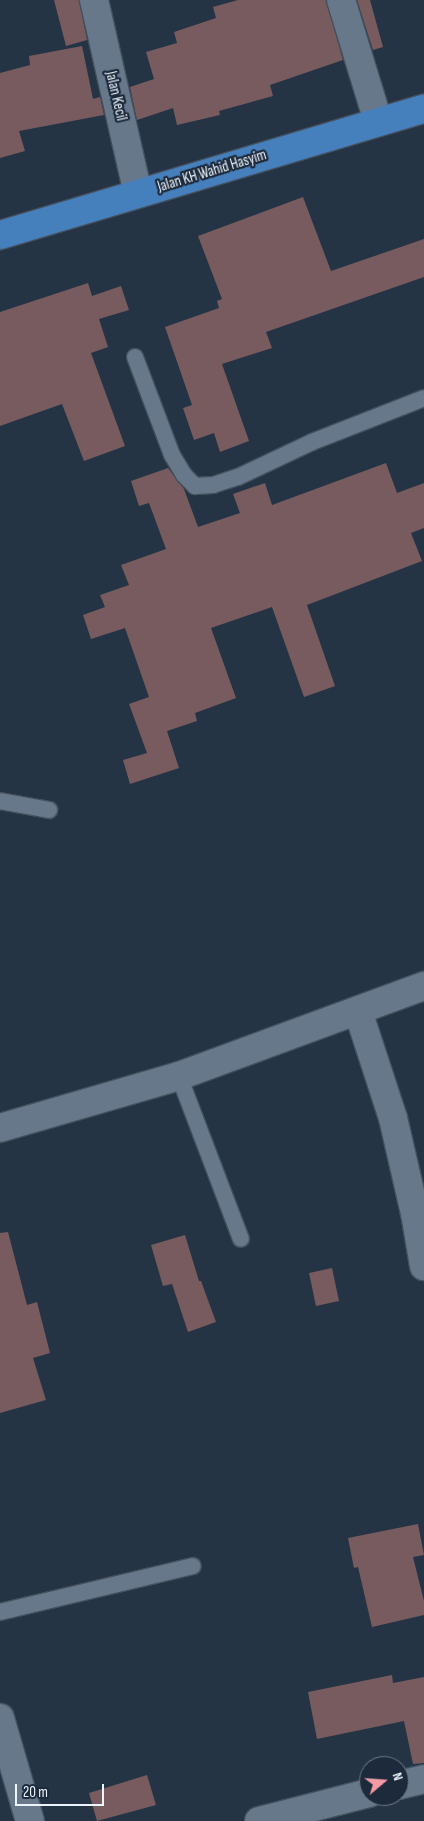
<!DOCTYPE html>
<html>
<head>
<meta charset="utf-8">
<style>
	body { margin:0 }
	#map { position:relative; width:424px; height:1821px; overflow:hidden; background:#253445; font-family:"Sofia Sans Condensed",sans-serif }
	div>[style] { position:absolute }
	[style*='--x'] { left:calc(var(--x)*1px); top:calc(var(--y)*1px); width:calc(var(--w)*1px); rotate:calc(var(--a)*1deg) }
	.building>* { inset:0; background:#775b5e }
	.roads { filter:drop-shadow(1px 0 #43505d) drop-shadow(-1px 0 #43505d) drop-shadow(0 1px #43505d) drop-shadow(0 -1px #43505d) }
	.lane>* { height:16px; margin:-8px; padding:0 8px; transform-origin:8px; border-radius:8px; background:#67788b }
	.street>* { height:28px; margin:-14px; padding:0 14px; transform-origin:14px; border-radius:14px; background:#67788b }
	.primary>* { height:28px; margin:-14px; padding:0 14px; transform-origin:14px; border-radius:14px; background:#4580bd }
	span { translate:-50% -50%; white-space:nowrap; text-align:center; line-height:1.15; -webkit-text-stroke:4.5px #1c2a3b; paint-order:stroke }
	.street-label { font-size:15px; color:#ecf4fd }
	.north { position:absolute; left:359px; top:1756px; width:50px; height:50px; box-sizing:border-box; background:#1c2a3b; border:1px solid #6f7b89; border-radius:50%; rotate:72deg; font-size:14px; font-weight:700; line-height:20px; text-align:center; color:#ecf4fd }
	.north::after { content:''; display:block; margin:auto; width:18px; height:22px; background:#f49aa5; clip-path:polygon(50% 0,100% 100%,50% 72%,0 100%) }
	.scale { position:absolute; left:15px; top:1784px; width:89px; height:22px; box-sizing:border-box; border:2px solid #ecf4fd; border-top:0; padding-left:6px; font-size:15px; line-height:18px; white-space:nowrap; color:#ecf4fd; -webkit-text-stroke:4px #1c2a3b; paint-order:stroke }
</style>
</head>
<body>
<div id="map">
	<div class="building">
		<div style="clip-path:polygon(54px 0,79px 0,87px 40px,66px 46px)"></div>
		<div style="clip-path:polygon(238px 0,326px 0,343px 60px,270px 85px,273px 96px,219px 111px,220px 115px,177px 125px,173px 108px,137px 120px,130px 87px,154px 79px,146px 52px,177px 43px,174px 32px,216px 18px,213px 7px)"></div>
		<div style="clip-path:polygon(357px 0,370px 0,383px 47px,373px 50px)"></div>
		<div style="clip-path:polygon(82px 46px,93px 99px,100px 97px,104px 115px,19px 131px,25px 151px,0 158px,0 73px,30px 65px,29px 56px)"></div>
		<div style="clip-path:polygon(303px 197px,331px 271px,424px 239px,424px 277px,266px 332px,272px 348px,222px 364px,249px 441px,220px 452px,214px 433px,194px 440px,183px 408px,192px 405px,165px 327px,219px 308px,217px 301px,222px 299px,198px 236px)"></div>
		<div style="clip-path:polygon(88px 283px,92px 296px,121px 286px,129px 310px,99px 319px,108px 347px,91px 353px,125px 446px,84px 461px,62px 404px,0 426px,0 312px)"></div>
		<div style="clip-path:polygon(386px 463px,397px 493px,424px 483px,424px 528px,411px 533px,422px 561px,307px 605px,335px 686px,304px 697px,272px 607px,211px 628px,236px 698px,195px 713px,197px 721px,167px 731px,179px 768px,130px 784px,123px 760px,147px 753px,129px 704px,149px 697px,125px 628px,91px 639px,83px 615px,105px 607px,100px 595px,129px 585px,121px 565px,166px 549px,149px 503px,139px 506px,131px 481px,168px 468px,184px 489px,198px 527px,240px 513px,233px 494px,265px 483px,272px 505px)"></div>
		<div style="clip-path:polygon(8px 1232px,27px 1305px,37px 1302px,50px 1353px,33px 1358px,46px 1400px,0 1413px,0 1233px)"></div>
		<div style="clip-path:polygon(185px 1235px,199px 1281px,201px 1281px,216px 1322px,188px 1332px,172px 1284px,163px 1286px,151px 1245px)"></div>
		<div style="clip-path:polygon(332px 1268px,339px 1301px,316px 1306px,309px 1273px)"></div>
		<div style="clip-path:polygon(418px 1524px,424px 1555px,413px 1557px,424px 1601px,424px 1615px,372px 1627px,358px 1567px,354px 1568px,348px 1538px)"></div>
		<div style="clip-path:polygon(392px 1675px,393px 1683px,424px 1677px,424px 1763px,413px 1764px,404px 1721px,317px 1739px,308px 1692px)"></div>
		<div style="clip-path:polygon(147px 1775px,156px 1805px,97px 1821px,89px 1793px)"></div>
	</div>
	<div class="roads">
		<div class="lane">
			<div style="--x:135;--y:357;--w:105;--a:69.3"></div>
			<div style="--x:172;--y:455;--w:23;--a:59"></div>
			<div style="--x:184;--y:475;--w:16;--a:45"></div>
			<div style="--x:195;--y:486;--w:18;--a:-3"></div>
			<div style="--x:213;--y:485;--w:26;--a:-18"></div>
			<div style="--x:238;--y:477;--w:82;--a:-25.3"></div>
			<div style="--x:312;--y:442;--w:120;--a:-21.4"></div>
			<div style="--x:0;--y:801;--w:50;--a:10.4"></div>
			<div style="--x:179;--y:1076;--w:174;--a:69.2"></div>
			<div style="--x:0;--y:1612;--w:198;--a:-13.4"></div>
		</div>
		<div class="street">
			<div style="--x:94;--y:0;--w:198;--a:77.2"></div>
			<div style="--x:341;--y:0;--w:127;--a:73"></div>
			<div style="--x:358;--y:1011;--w:113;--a:71.9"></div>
			<div style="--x:393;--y:1118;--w:98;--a:77"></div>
			<div style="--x:415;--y:1213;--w:54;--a:80.4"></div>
			<div style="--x:0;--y:1128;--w:186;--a:-16.2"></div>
			<div style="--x:179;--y:1076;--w:261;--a:-20.2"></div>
			<div style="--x:0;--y:1718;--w:107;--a:73.8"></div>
			<div style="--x:399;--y:1785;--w:26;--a:-13"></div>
			<div style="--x:259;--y:1821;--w:114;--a:-14.3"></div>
		</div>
		<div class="primary">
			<div style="--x:0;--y:235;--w:442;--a:-16.6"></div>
		</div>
	</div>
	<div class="street-label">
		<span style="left:116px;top:96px;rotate:77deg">Jalan Kecil</span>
		<span style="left:212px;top:171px;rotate:-17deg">Jalan KH Wahid Hasyim</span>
	</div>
	<div class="north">N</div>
	<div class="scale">20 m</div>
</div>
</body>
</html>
